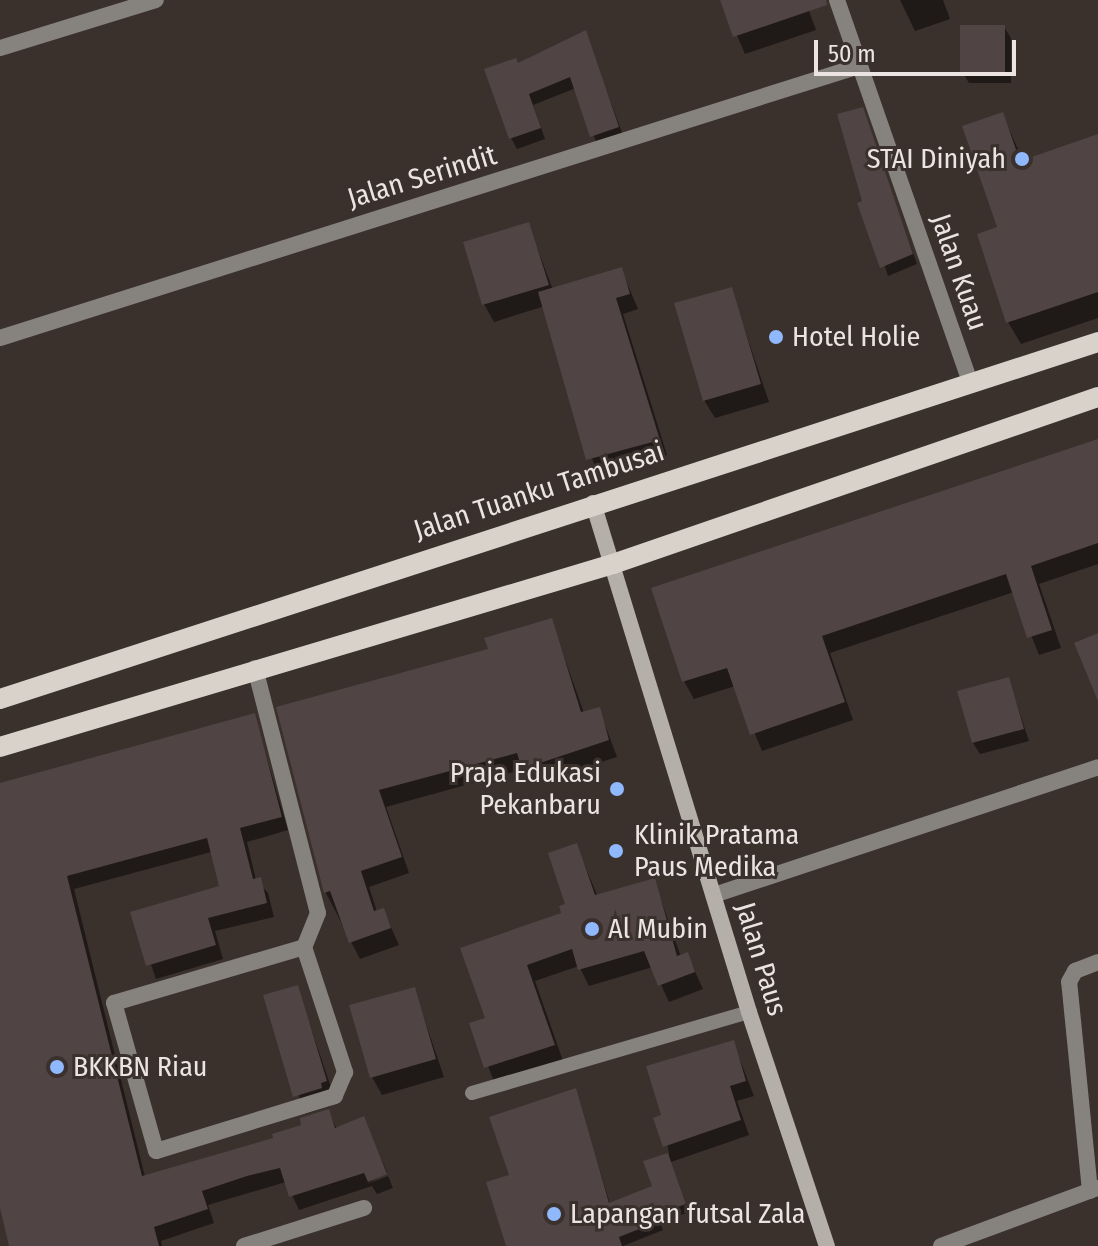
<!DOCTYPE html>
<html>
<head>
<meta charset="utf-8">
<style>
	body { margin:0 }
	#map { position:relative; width:1098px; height:1246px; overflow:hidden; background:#3a302c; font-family:"Fira Sans Condensed",sans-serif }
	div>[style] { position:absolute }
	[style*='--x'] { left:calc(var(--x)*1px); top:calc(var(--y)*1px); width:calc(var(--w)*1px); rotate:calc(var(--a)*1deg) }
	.shadow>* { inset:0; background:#0007 }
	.building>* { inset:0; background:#504444 }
	.service>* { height:14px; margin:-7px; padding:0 7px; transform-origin:7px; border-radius:7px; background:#86827e }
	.minor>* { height:16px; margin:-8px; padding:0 8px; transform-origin:8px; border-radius:8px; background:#86827e }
	.secondary>* { height:16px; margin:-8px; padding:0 8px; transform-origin:8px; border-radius:8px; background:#b5afa9 }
	.primary>* { height:20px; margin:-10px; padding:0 10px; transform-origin:10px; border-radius:10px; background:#d9d2ca }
	.dots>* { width:22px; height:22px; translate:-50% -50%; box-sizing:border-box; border:4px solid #3a302c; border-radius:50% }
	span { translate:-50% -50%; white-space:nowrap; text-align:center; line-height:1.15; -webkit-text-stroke:6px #3a302c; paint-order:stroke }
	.poi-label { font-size:28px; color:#ebe4e2 }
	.right { translate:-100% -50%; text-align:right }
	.left { translate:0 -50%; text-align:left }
	.street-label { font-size:28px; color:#ebe4e2 }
	.scale { position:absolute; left:814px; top:40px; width:202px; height:36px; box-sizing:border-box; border:4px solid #ebe4e2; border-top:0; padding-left:10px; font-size:24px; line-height:28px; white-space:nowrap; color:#ebe4e2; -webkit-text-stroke:6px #3a302c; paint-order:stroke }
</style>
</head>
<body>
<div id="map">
	<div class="shadow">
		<div style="clip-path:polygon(722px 0,805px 0,816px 30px,745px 54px)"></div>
		<div style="clip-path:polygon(900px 0,943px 0,950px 19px,915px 31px)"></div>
		<div style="clip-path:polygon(1004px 27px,1011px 38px,1011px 83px,969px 83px,962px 71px)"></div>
		<div style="clip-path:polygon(585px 33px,624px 138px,598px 147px,576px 88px,533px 105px,545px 139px,517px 149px,511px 138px,519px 65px)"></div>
		<div style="clip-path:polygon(862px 110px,917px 264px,888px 276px,865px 202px)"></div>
		<div style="clip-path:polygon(1002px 114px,1024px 162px,1098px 145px,1098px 318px,1021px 344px,1008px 322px,1000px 228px)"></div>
		<div style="clip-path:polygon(528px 224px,553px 290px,621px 269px,638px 309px,623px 314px,667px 455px,597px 474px,545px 306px,494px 322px,484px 304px)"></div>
		<div style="clip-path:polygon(731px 289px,769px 402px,715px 418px,704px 400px)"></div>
		<div style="clip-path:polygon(1098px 441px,1098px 564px,1039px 584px,1061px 648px,1039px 655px,1014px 592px,830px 653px,853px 720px,762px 751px,735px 686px,694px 699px,684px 681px)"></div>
		<div style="clip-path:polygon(551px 620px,584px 713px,599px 709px,617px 757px,533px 784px,524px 769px,386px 807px,409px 873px,369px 887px,377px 912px,383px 910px,399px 945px,360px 959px,326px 893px,279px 709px,490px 650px)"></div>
		<div style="clip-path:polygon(1008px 679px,1029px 741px,980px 754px,973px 743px)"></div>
		<div style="clip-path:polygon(254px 715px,288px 830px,247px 842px,256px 880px,268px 893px,274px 917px,215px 931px,223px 959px,156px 979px,133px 913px,222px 887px,211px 852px,74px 889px,145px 1177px,276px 1140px,328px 1112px,337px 1129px,363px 1119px,387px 1172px,367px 1184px,388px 1176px,393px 1188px,377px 1194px,372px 1186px,299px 1210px,286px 1182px,208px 1205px,214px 1223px,161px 1241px,162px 1246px,11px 1246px,0 1200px,0 785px)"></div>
		<div style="clip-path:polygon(576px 845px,598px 897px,654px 880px,681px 957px,687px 954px,703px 989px,669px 1002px,653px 967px,589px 986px,579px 966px,535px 981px,563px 1061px,495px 1084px,472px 1025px,487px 1020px,564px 914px)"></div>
		<div style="clip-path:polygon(297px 987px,335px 1099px,329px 1101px,331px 1106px,305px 1114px,265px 996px)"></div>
		<div style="clip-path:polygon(414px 989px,444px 1077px,382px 1095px,372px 1077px)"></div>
		<div style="clip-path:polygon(733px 1042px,754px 1096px,737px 1101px,749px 1135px,671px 1162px,689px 1212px,660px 1223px,663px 1230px,623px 1246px,508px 1246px,511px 1177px,575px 1091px,610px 1204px,655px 1187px,646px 1163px,669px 1154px,663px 1116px)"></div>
	</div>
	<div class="building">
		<div style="clip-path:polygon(720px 0,826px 0,827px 5px,733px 37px)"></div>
		<div style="clip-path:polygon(960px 25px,1005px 25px,1005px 72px,960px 72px)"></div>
		<div style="clip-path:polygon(586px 30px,619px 127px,590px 137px,570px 77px,529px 94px,541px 128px,509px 139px,484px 69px,516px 58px,518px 63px)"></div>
		<div style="clip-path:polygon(863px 107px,913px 254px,880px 268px,857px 203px,862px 201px,837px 114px)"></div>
		<div style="clip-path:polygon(1003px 112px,1020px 161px,1098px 134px,1098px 292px,1006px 323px,977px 234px,997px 227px,962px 126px)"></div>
		<div style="clip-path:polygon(529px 222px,549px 285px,482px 305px,463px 242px)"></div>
		<div style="clip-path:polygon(622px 267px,630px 294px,616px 298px,660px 440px,586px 460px,538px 292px)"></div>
		<div style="clip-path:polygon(732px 287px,761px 384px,703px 401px,674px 303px)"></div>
		<div style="clip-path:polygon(1098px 439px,1098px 543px,1031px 566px,1052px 630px,1027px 638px,1006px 574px,822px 636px,845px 702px,750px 735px,727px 668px,682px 682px,651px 588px)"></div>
		<div style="clip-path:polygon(552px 618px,581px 712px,600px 707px,609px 740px,522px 769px,517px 753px,379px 790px,402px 857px,361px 871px,374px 911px,384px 908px,391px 928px,349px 943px,330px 891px,324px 893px,276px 707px,488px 649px,484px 638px)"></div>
		<div style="clip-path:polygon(1098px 633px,1098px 701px,1074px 643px)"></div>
		<div style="clip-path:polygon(1009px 677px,1024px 729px,972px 743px,957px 691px)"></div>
		<div style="clip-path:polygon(255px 713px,282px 817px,240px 828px,253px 879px,261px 877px,267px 903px,208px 918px,216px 945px,146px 966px,130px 912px,219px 886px,207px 838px,67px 876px,142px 1176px,273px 1138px,272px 1134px,301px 1125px,300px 1118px,329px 1109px,335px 1128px,364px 1116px,387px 1174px,368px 1182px,364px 1173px,289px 1197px,280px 1168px,247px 1176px,202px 1191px,208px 1209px,154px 1227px,159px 1246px,9px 1246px,0 1208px,0 783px)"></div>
		<div style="clip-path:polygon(577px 843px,595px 895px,655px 878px,677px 956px,688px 952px,695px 972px,658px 986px,644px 951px,578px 970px,572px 949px,527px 965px,555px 1045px,484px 1068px,469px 1023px,485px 1018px,460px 948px,561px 913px,559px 906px,565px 904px,548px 853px)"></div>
		<div style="clip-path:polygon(298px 985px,327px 1081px,321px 1083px,322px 1088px,293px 1097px,263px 995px)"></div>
		<div style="clip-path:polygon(415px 987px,436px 1059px,370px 1078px,349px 1005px)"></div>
		<div style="clip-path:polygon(734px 1040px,746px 1081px,730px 1086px,741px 1120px,663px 1147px,653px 1118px,661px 1115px,646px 1066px)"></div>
		<div style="clip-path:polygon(576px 1088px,609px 1203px,652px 1186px,643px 1161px,668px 1153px,686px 1204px,657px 1214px,660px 1221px,619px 1237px,622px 1246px,506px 1246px,486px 1182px,509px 1175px,489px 1117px)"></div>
	</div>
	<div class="service">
		<div style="--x:472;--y:1093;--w:289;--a:-16.3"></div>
	</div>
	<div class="minor">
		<div style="--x:837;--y:0;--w:402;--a:70.8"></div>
		<div style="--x:0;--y:48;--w:163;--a:-17.1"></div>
		<div style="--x:0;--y:338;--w:901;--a:-17.57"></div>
		<div style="--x:255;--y:668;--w:253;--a:75.6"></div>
		<div style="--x:318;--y:913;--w:37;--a:112"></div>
		<div style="--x:304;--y:947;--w:132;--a:71.8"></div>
		<div style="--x:345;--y:1072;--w:26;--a:113"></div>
		<div style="--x:335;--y:1096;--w:187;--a:162.9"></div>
		<div style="--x:156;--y:1151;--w:154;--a:-105.8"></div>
		<div style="--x:114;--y:1003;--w:198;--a:-16.4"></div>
		<div style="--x:714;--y:895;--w:405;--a:-18.4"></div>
		<div style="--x:1090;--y:1191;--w:210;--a:-95.7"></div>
		<div style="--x:1069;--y:982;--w:13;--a:-61"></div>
		<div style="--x:1075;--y:971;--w:25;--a:-21"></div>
		<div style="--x:244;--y:1246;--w:126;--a:-17.6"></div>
		<div style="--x:941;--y:1246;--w:166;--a:-20.4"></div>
	</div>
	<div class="secondary">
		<div style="--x:593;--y:503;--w:532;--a:72.96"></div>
		<div style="--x:749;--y:1012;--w:247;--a:71.6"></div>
	</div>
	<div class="primary">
		<div style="--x:0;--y:699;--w:1155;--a:-18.01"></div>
		<div style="--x:0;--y:747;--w:640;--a:-16.62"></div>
		<div style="--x:613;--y:564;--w:513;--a:-19"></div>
	</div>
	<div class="dots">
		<div style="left:1022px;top:159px;background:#90b8fd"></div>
		<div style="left:776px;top:337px;background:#90b8fd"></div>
		<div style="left:617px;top:789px;background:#90b8fd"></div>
		<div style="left:616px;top:851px;background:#90b8fd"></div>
		<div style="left:592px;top:929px;background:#90b8fd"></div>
		<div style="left:57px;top:1067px;background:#90b8fd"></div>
		<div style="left:554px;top:1214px;background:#90b8fd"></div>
	</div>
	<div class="poi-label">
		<span class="right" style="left:1006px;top:159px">STAI Diniyah</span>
		<span class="left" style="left:792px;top:337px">Hotel Holie</span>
		<span class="right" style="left:601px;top:789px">Praja Edukasi<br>Pekanbaru</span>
		<span class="left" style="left:634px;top:851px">Klinik Pratama<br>Paus Medika</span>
		<span class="left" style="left:608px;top:929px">Al Mubin</span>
		<span class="left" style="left:73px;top:1067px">BKKBN Riau</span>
		<span class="left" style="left:570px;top:1214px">Lapangan futsal Zala</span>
	</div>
	<div class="street-label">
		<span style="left:422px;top:177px;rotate:-17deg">Jalan Serindit</span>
		<span style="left:959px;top:272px;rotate:71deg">Jalan Kuau</span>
		<span style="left:539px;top:491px;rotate:-18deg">Jalan Tuanku Tambusai</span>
		<span style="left:761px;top:959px;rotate:73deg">Jalan Paus</span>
	</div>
	<div class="scale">50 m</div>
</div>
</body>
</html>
